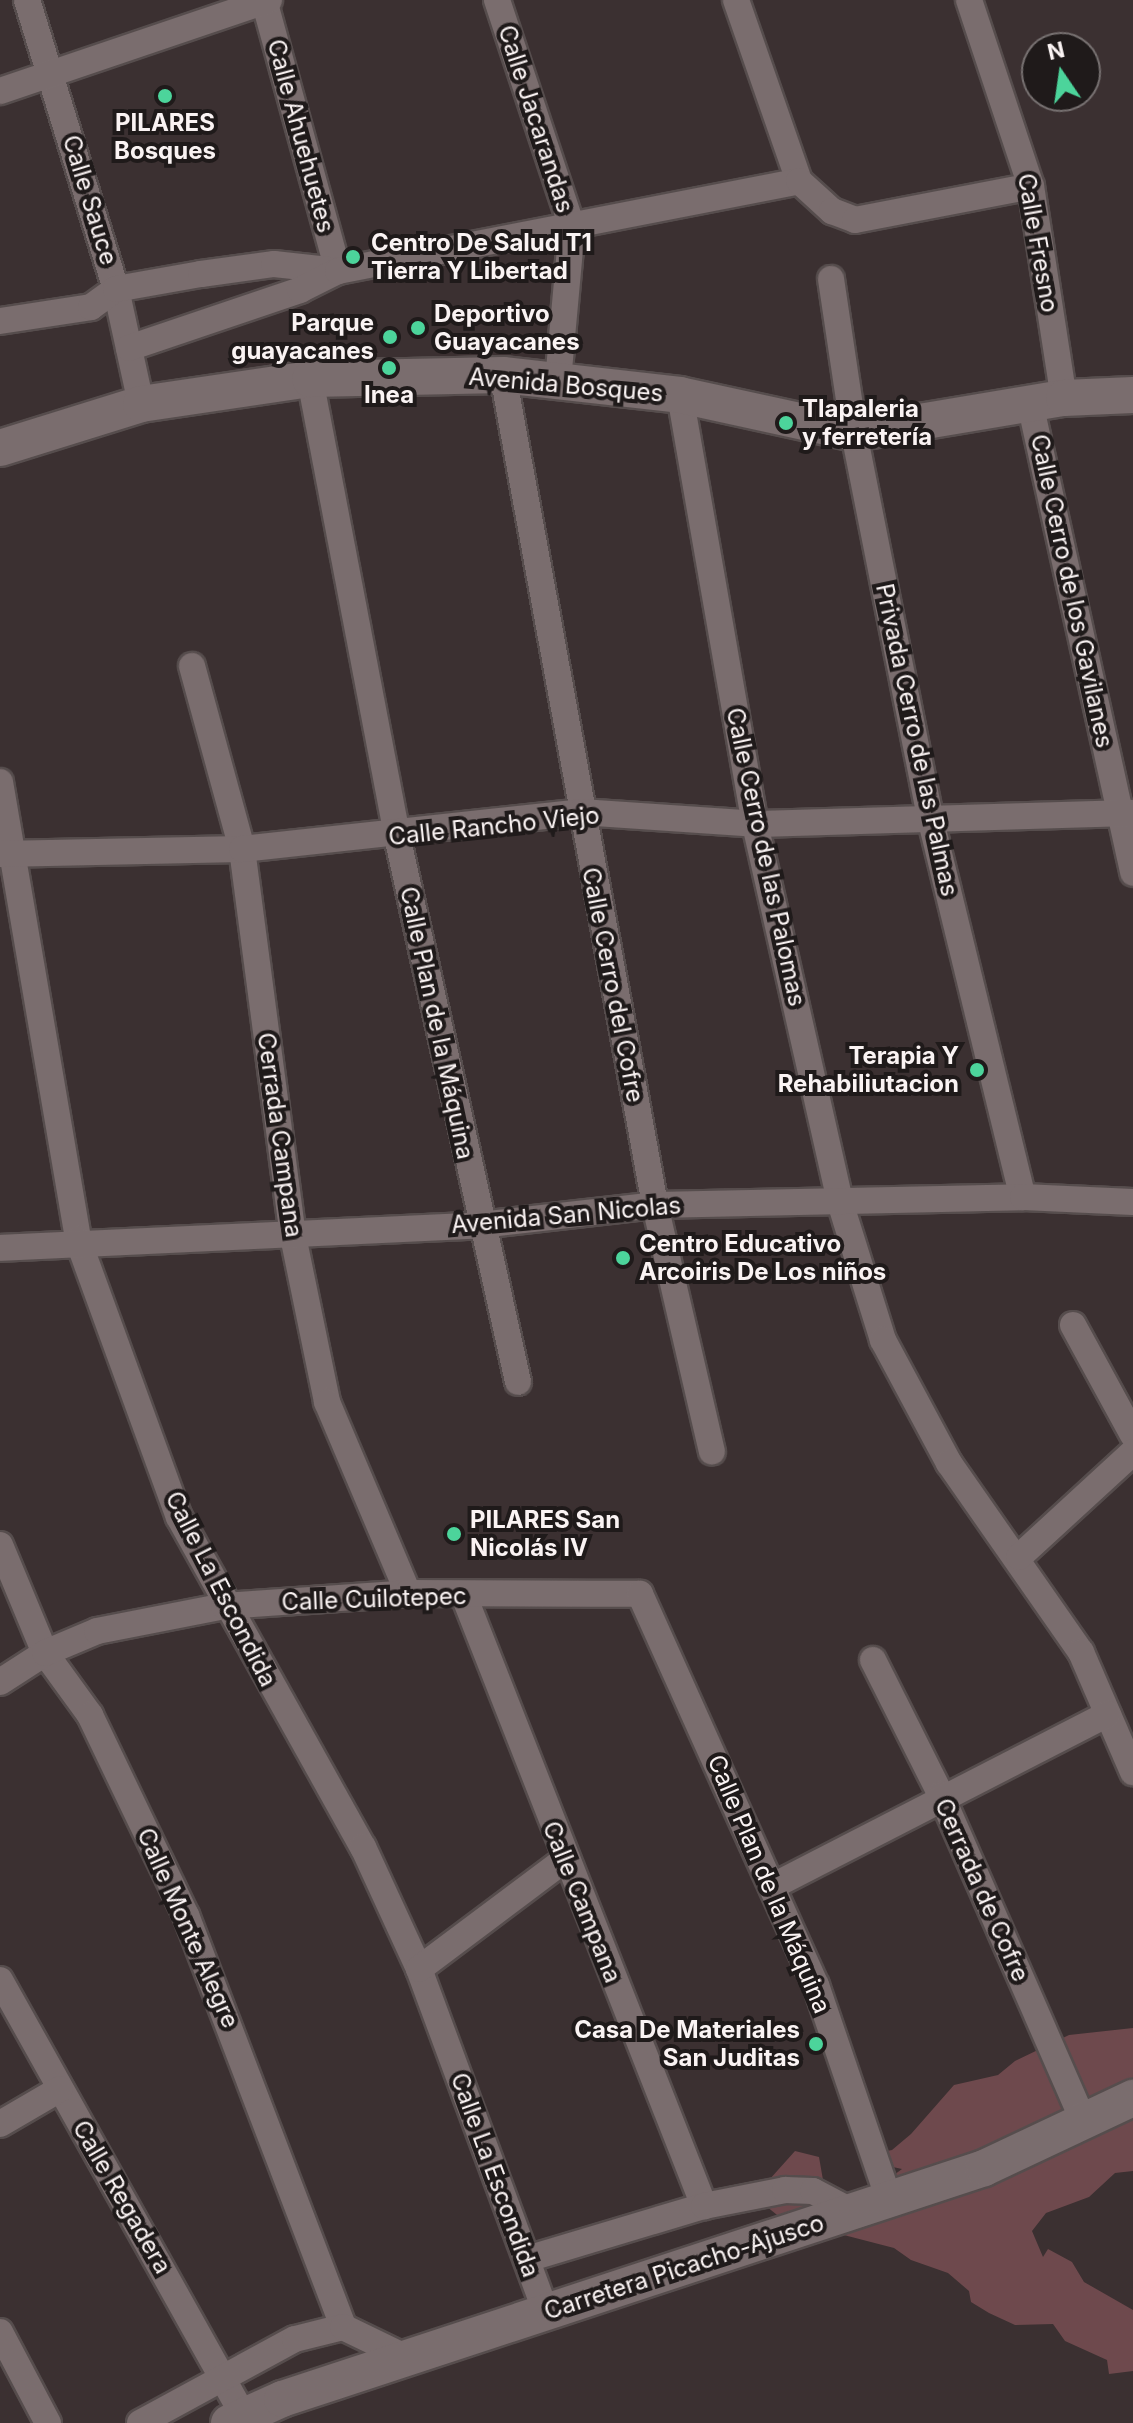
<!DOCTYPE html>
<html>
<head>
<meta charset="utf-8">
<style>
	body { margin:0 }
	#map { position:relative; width:1133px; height:2423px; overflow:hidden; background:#3b3031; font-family:Inter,sans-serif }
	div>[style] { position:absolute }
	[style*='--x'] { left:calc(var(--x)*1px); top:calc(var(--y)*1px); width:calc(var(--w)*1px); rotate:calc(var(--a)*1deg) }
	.green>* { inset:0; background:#6e494d }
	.roads { filter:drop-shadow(2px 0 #564d4d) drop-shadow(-2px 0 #564d4d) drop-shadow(0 2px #564d4d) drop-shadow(0 -2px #564d4d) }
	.street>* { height:26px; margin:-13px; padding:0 13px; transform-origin:13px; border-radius:13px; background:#7a6d6e }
	.secondary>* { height:36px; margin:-18px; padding:0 18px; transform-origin:18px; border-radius:18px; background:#7a6d6e }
	.dots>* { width:22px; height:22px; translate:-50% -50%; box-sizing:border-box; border:4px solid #1f1a1a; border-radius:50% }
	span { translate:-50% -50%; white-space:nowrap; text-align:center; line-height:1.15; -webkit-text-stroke:8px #1f1a1a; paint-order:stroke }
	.street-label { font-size:24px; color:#faf3f3 }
	.poi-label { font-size:24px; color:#faf3f3; font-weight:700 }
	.left { translate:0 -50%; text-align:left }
	.right { translate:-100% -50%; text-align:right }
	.north { position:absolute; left:1021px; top:32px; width:80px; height:80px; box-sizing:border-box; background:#1f1a1a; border:2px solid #777171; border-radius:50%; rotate:347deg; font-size:22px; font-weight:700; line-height:32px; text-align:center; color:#faf3f3 }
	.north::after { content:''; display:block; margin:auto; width:28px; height:36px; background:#4cd49b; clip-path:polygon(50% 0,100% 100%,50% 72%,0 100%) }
</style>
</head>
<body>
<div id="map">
	<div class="green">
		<div style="clip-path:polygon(1133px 2028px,1133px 2171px,1115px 2173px,1089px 2197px,1046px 2213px,1032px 2231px,1043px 2257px,1048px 2249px,1072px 2262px,1084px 2282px,1133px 2310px,1133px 2371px,1109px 2374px,1107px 2360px,1065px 2341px,1053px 2324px,1015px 2325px,989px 2313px,971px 2302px,969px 2291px,948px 2273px,911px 2260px,894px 2248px,782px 2219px,761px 2202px,769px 2180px,795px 2151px,819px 2157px,827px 2203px,856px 2203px,902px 2169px,879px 2164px,877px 2153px,892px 2150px,911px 2134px,954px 2085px,998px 2075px,1015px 2061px,1069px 2035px)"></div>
	</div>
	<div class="roads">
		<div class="street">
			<div style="--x:27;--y:0;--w:302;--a:72.9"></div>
			<div style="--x:116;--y:289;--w:118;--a:77.7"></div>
			<div style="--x:264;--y:0;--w:281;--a:74.7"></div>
			<div style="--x:497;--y:0;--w:239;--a:71.7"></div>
			<div style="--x:572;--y:227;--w:156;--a:95.2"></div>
			<div style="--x:736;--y:0;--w:192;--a:70.8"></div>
			<div style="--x:969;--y:0;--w:196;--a:71.6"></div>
			<div style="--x:1031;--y:186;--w:215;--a:81.2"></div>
			<div style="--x:0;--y:91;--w:284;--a:-18.7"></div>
			<div style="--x:831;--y:279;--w:156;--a:81.5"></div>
			<div style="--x:854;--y:433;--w:396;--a:78.8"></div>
			<div style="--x:931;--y:821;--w:387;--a:76.3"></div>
			<div style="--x:0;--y:321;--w:92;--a:-8.7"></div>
			<div style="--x:91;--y:307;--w:31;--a:-36"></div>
			<div style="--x:116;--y:289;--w:86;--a:-10"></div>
			<div style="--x:201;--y:274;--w:74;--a:-7.8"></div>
			<div style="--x:274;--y:264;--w:64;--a:6.2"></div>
			<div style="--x:129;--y:348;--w:181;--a:-18.7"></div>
			<div style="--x:300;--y:290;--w:42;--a:-26.6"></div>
			<div style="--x:338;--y:271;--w:470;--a:-11"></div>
			<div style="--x:799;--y:181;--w:45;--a:42.3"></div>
			<div style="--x:832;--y:211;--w:25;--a:21"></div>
			<div style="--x:855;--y:220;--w:179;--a:-10.9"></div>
			<div style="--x:503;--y:375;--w:844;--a:79.62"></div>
			<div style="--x:655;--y:1205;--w:253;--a:77"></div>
			<div style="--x:310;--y:379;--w:465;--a:79.2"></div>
			<div style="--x:397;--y:836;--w:559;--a:77.5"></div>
			<div style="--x:680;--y:395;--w:436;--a:80.1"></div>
			<div style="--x:755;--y:824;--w:387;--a:77.3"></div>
			<div style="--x:840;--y:1202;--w:145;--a:72.7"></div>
			<div style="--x:883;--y:1340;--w:140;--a:61.8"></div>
			<div style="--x:949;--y:1463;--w:231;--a:55.1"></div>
			<div style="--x:1081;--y:1652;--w:131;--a:66.6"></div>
			<div style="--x:1030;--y:403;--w:481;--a:77.6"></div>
			<div style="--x:192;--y:666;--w:190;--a:74.7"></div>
			<div style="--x:242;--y:849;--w:385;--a:82.5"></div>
			<div style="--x:292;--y:1231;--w:175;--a:78.4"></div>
			<div style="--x:327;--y:1402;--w:207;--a:67"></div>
			<div style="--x:0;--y:782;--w:465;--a:80.3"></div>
			<div style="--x:78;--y:1240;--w:295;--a:70"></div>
			<div style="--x:179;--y:1517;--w:378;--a:60.9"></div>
			<div style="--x:363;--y:1847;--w:134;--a:65.3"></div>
			<div style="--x:419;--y:1969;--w:366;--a:69.7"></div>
			<div style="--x:0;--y:854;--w:242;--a:-1.2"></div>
			<div style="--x:242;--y:849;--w:341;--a:-6.2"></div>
			<div style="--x:581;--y:812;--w:174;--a:3.9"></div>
			<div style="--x:755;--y:824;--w:378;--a:-1.7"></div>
			<div style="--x:0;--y:1248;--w:481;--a:-2.7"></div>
			<div style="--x:480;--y:1225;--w:176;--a:-6.5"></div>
			<div style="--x:655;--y:1205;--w:368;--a:-1.2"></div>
			<div style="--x:1023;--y:1197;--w:110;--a:2.6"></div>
			<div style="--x:1073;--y:1325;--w:125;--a:61.4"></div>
			<div style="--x:0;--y:1545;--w:117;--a:67.4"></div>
			<div style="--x:45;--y:1653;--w:77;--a:54"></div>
			<div style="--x:90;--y:1715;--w:222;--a:64.4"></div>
			<div style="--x:186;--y:1915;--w:441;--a:69.1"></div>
			<div style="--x:1019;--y:1557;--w:155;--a:-42.6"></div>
			<div style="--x:464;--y:1596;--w:656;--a:68.52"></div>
			<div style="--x:873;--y:1660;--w:151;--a:63.3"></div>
			<div style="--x:941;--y:1795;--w:358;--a:66.4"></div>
			<div style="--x:0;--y:1682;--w:54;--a:-32.8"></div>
			<div style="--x:45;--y:1653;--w:56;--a:-22.9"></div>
			<div style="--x:97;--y:1631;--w:129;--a:-11.1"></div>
			<div style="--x:224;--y:1606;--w:184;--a:-4"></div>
			<div style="--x:408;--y:1593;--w:232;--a:0.2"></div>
			<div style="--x:640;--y:1594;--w:429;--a:65.8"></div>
			<div style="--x:816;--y:1985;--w:227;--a:71.2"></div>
			<div style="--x:773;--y:1886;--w:376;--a:-27.2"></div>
			<div style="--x:419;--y:1969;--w:181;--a:-36.9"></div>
			<div style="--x:0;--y:1980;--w:498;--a:60.8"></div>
			<div style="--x:0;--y:2124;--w:69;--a:-30.3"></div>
			<div style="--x:527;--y:2259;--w:185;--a:-16.7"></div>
			<div style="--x:704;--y:2206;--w:83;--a:-11.2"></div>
			<div style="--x:785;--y:2190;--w:28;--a:2"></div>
			<div style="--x:813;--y:2191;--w:45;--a:27.7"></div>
			<div style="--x:0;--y:2332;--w:103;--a:62.2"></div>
			<div style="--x:140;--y:2423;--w:176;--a:-28.5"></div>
			<div style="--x:295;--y:2339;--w:49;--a:-14"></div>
			<div style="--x:343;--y:2327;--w:71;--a:25.8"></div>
		</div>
		<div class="secondary">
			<div style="--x:0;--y:448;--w:148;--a:-17.3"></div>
			<div style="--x:141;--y:404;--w:171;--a:-8.4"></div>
			<div style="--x:310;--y:379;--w:193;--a:-1.2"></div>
			<div style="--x:503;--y:375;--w:178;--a:6.4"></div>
			<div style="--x:680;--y:395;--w:178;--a:12.3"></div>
			<div style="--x:854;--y:433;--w:213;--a:-9.5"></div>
			<div style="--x:1064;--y:398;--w:69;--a:-2.5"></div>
			<div style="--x:229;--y:2423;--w:58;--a:-24.4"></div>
			<div style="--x:282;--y:2399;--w:739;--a:-18.21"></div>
			<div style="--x:984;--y:2168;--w:165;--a:-25.2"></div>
		</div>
	</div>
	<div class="dots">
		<div style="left:165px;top:96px;background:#4cd49b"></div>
		<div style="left:353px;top:257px;background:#4cd49b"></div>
		<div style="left:418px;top:328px;background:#4cd49b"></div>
		<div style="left:390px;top:337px;background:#4cd49b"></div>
		<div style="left:389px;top:368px;background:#4cd49b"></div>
		<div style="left:786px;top:423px;background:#4cd49b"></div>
		<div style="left:977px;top:1070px;background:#4cd49b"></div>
		<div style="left:623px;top:1258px;background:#4cd49b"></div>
		<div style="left:454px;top:1534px;background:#4cd49b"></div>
		<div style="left:816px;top:2044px;background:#4cd49b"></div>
	</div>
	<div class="street-label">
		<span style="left:536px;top:119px;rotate:72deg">Calle Jacarandas</span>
		<span style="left:301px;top:136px;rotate:75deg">Calle Ahuehuetes</span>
		<span style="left:90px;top:200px;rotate:73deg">Calle Sauce</span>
		<span style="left:1038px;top:243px;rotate:80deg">Calle Fresno</span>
		<span style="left:566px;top:385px;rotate:5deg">Avenida Bosques</span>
		<span style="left:1072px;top:591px;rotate:78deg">Calle Cerro de los Gavilanes</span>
		<span style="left:917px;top:740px;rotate:78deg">Privada Cerro de las Palmas</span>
		<span style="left:494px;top:826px;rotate:-6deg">Calle Rancho Viejo</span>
		<span style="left:766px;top:857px;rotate:78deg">Calle Cerro de las Palomas</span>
		<span style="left:613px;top:985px;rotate:79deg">Calle Cerro del Cofre</span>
		<span style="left:437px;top:1023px;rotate:78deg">Calle Plan de la Máquina</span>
		<span style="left:280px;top:1135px;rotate:82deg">Cerrada Campana</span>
		<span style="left:566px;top:1215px;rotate:-5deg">Avenida San Nicolas</span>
		<span style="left:221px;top:1589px;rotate:63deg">Calle La Escondida</span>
		<span style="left:374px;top:1599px;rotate:-2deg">Calle Cuilotepec</span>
		<span style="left:769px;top:1884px;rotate:67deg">Calle Plan de la Máquina</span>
		<span style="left:982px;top:1890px;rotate:66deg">Cerrada de Cofre</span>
		<span style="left:582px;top:1902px;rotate:68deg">Calle Campana</span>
		<span style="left:188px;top:1928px;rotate:66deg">Calle Monte Alegre</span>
		<span style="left:495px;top:2175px;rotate:70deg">Calle La Escondida</span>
		<span style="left:122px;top:2197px;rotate:60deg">Calle Regadera</span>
		<span style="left:684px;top:2267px;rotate:-18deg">Carretera Picacho-Ajusco</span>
	</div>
	<div class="poi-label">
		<span style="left:165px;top:137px">PILARES<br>Bosques</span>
		<span class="left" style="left:371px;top:257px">Centro De Salud T1<br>Tierra Y Libertad</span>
		<span class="left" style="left:434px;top:328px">Deportivo<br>Guayacanes</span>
		<span class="right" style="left:374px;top:337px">Parque<br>guayacanes</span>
		<span style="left:389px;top:395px">Inea</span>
		<span class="left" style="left:802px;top:423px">Tlapaleria<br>y ferretería</span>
		<span class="right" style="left:959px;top:1070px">Terapia Y<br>Rehabiliutacion</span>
		<span class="left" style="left:639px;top:1258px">Centro Educativo<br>Arcoiris De Los niños</span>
		<span class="left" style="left:470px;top:1534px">PILARES San<br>Nicolás IV</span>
		<span class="right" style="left:800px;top:2044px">Casa De Materiales<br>San Juditas</span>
	</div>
	<div class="north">N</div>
</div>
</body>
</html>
